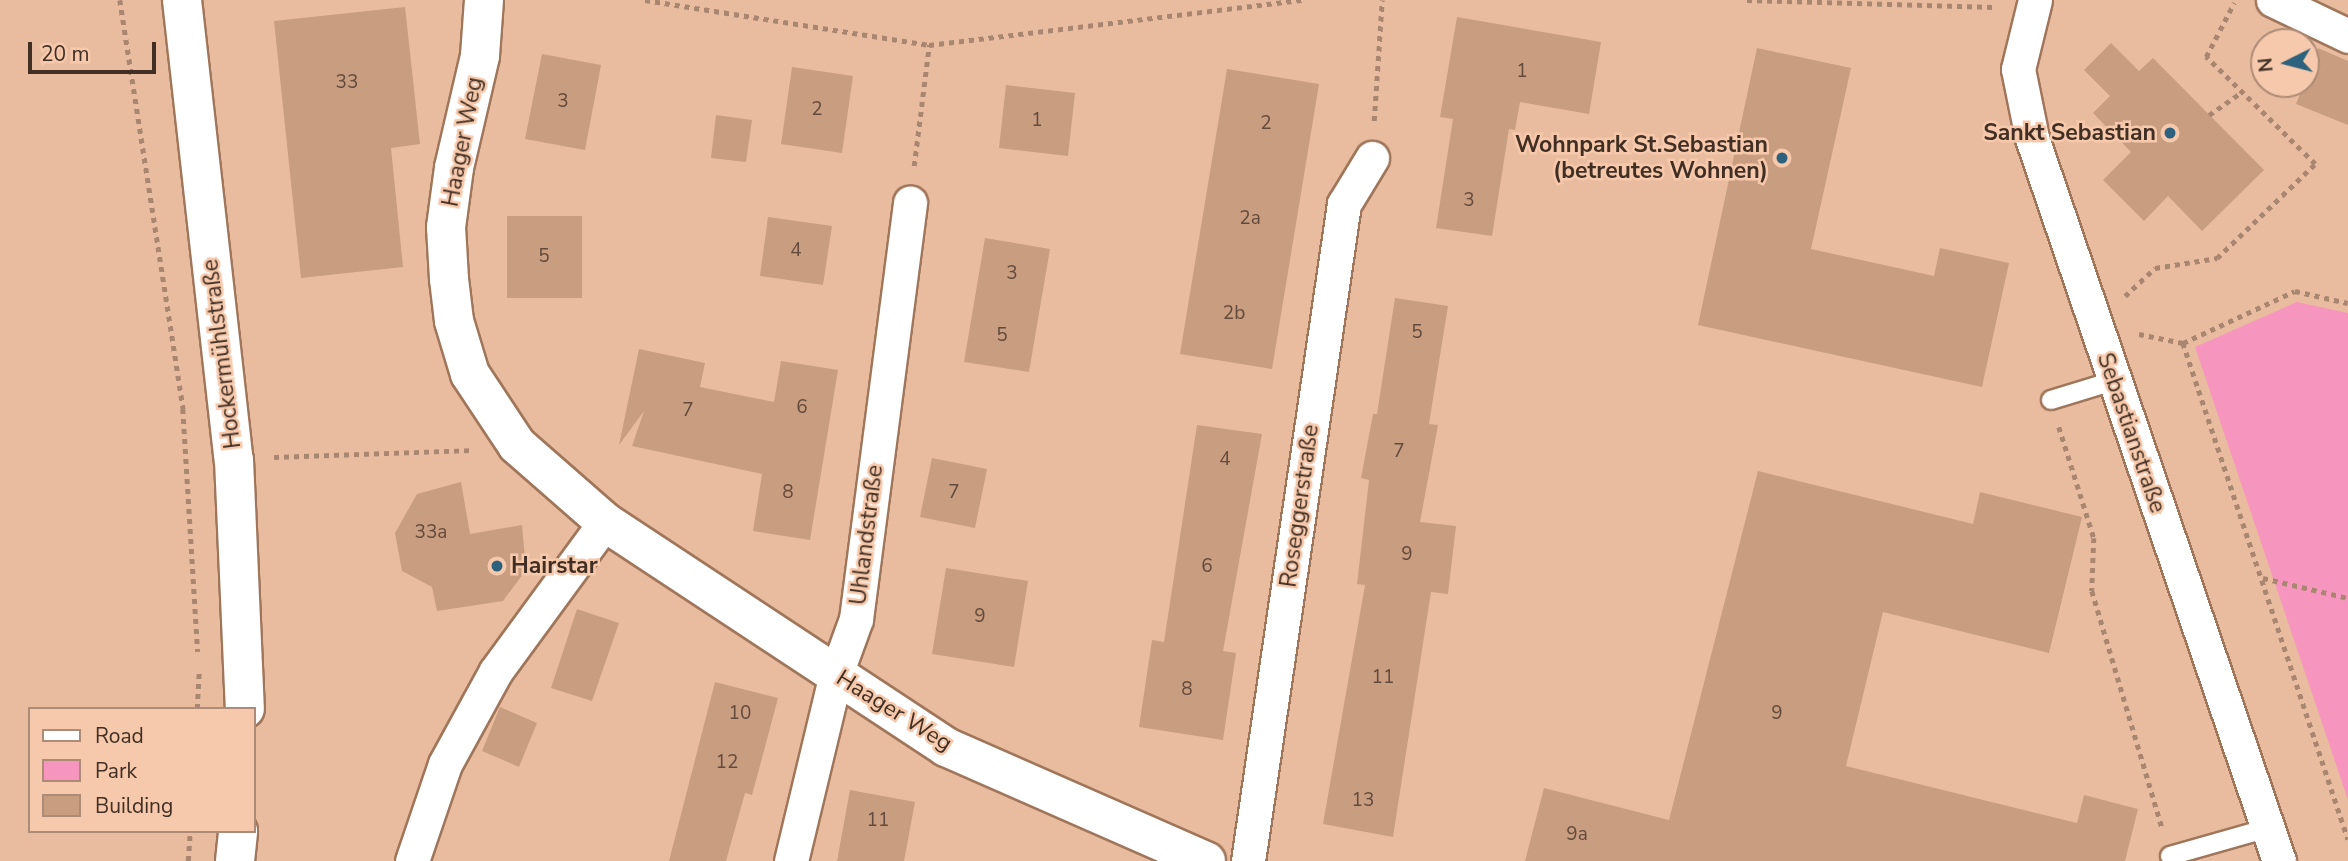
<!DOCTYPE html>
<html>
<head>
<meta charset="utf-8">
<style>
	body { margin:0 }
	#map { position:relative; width:2348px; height:861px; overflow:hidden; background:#eabc9f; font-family:"Nunito Sans",sans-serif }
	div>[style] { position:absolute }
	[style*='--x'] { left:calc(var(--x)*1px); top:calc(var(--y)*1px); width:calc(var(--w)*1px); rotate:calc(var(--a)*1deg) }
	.green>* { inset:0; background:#f696be }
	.building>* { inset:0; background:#c89d80 }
	.path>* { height:4.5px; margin-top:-2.25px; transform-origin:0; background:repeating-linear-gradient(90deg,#a98670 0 5px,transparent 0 10px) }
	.roads { filter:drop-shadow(2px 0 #a0765b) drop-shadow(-2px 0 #a0765b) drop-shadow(0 2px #a0765b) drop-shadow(0 -2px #a0765b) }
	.lane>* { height:18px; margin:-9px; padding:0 9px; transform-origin:9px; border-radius:9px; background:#fff }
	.street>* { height:33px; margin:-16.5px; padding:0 16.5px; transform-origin:16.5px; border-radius:16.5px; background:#fff }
	.secondary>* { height:38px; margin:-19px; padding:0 19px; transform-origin:19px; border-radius:19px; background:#fff }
	.dots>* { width:19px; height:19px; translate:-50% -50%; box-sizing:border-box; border:4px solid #f7c9ac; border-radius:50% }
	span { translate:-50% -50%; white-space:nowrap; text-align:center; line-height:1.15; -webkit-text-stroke:5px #f7c9ac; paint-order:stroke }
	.number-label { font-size:19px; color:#634a3b }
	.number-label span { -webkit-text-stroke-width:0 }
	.poi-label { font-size:23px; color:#412f24; font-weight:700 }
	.right { translate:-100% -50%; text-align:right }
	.left { translate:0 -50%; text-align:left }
	.street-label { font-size:23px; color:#412f24 }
	.legend { position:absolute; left:28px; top:707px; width:228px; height:126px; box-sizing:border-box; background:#f7c9ac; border:2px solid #ae8b76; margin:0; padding:9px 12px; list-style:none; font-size:21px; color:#412f24 }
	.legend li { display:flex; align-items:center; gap:14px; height:35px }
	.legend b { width:35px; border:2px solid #ae8b76 }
	.north { position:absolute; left:2250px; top:28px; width:70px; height:70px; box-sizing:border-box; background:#f7c9ac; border:2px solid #ae8b76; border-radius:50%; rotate:264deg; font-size:19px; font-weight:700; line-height:28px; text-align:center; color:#412f24 }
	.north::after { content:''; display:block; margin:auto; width:24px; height:32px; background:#2d627e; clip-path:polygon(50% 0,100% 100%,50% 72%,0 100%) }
	.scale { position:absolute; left:28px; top:42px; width:128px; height:32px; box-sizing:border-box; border:4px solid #412f24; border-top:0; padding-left:9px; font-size:21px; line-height:24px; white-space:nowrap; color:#412f24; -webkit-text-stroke:5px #f7c9ac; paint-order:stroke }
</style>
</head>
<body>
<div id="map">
	<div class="green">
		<div style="clip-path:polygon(2297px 302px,2348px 313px,2348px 800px,2195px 347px)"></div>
	</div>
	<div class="building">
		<div style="clip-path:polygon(405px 7px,420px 144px,391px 148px,403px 267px,301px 278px,274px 21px)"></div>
		<div style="clip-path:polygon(1457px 17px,1601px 42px,1589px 114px,1520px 102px,1515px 130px,1509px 129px,1492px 236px,1436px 228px,1453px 119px,1440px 117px)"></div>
		<div style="clip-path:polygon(2111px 43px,2139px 71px,2153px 58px,2264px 170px,2202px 231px,2168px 196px,2144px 221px,2103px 180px,2131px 152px,2093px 113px,2110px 96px,2084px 70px)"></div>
		<div style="clip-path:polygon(1757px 48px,1851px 68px,1811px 249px,1934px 276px,1940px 248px,2009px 263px,1982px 387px,1698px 325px)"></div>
		<div style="clip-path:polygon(2318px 48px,2348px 61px,2348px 125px,2296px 104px)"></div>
		<div style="clip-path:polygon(542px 54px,601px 65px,585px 150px,525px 139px)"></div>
		<div style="clip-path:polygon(792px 67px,853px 76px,842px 153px,781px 144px)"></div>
		<div style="clip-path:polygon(1227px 69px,1319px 84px,1272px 369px,1180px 354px)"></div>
		<div style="clip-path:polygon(1006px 85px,1075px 93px,1068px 156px,999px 148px)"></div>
		<div style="clip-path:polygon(716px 115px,752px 120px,746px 162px,711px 158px)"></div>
		<div style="clip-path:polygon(507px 216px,582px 216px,582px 298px,507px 298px)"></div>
		<div style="clip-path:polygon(768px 217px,832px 226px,823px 285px,760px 276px)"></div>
		<div style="clip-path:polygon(985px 238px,1050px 249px,1029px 372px,964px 362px)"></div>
		<div style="clip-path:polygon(1395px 298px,1448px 306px,1429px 424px,1438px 425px,1420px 522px,1456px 526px,1448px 594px,1431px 592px,1393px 837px,1323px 824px,1365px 585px,1357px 584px,1369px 480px,1361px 478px,1373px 414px,1377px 414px)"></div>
		<div style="clip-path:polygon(639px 349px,705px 363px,700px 387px,774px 402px,781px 361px,838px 370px,810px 540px,753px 531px,762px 474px,632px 446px,644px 411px,619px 445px)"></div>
		<div style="clip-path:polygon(1197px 425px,1262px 434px,1223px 651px,1236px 653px,1223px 740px,1139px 727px,1152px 640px,1164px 642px)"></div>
		<div style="clip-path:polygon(932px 458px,987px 469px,975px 528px,920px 517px)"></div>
		<div style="clip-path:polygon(1758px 471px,1973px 524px,1980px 492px,2082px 517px,2049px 653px,1883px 612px,1846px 766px,2077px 823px,2084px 795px,2138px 809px,2125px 861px,1525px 861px,1544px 788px,1669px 820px)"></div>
		<div style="clip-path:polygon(461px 482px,470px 534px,522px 525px,526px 570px,503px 601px,437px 611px,432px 587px,402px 571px,395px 533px,417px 494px)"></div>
		<div style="clip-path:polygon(946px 568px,1028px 581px,1014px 667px,932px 654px)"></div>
		<div style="clip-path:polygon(577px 609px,619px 623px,592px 701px,551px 688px)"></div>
		<div style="clip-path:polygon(715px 682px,778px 698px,765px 747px,752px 795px,745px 793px,726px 861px,669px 861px)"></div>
		<div style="clip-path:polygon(500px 707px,537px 723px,519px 767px,482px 751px)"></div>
		<div style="clip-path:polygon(850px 790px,915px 802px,904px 861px,837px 861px)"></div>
	</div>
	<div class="path">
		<div style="--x:120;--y:0;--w:414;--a:81.2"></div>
		<div style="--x:183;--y:409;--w:243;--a:86.5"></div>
		<div style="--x:645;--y:0;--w:288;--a:9"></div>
		<div style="--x:929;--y:45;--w:377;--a:-6.9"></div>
		<div style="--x:1747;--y:0;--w:247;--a:1.6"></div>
		<div style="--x:2209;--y:115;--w:40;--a:-34.9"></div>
		<div style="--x:1374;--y:121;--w:121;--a:-86.2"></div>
		<div style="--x:914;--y:166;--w:122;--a:-82.9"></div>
		<div style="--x:2125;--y:296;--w:41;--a:-43"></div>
		<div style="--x:2155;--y:268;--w:63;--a:-9.2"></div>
		<div style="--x:2217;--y:258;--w:136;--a:-43.8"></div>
		<div style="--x:2315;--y:164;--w:153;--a:-135.5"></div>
		<div style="--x:2206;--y:57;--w:61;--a:-62.6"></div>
		<div style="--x:2139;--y:334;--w:45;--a:11.6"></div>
		<div style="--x:2183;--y:343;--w:123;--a:-24.9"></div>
		<div style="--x:2295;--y:291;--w:54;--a:12.8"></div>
		<div style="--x:2183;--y:343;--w:523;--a:71.6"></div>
		<div style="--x:2059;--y:427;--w:116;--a:72.5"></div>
		<div style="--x:2094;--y:538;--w:53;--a:92.2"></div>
		<div style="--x:2092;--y:591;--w:246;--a:73.5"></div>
		<div style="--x:274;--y:457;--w:197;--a:-2"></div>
		<div style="--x:2263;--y:578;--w:87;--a:13.2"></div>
		<div style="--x:197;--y:709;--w:38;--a:-87"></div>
		<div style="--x:188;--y:861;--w:30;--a:-86"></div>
	</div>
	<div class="roads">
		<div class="lane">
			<div style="--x:2051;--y:400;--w:65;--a:-17"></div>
			<div style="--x:2170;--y:856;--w:102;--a:-15.9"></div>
		</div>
		<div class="street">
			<div style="--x:2035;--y:0;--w:71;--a:103.8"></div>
			<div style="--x:2018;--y:69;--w:70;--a:78.5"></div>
			<div style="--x:2032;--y:138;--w:764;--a:71.14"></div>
			<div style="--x:2273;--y:0;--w:83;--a:25.6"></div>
			<div style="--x:412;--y:861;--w:102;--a:-71.2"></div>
			<div style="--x:445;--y:764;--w:106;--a:-61.3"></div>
			<div style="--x:496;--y:671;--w:185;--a:-53.8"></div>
			<div style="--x:791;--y:861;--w:192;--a:-76.5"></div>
			<div style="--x:836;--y:674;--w:59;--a:-70"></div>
			<div style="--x:856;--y:619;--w:420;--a:-82.6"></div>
			<div style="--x:1248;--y:861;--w:664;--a:-81.69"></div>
			<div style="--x:1344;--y:204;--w:54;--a:-58.7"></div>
		</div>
		<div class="secondary">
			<div style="--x:182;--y:0;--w:463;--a:83.6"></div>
			<div style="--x:234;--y:460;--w:249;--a:87.5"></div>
			<div style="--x:484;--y:0;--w:56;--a:94.1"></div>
			<div style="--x:480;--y:56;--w:115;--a:103.1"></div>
			<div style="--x:454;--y:168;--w:60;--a:97.7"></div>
			<div style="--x:446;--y:227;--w:52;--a:86.7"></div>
			<div style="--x:449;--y:279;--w:42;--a:83.2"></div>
			<div style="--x:454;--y:321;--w:55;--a:73.2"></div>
			<div style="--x:470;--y:374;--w:85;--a:56.5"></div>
			<div style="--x:517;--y:445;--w:117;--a:41.2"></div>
			<div style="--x:605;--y:522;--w:409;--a:33.4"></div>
			<div style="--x:946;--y:747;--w:284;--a:23.7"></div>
			<div style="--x:235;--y:861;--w:30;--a:-84"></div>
		</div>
	</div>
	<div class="dots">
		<div style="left:2170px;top:133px;background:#2d627e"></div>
		<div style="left:1782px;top:158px;background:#2d627e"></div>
		<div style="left:497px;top:566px;background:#2d627e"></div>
	</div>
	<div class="number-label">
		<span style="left:1522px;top:72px">1</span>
		<span style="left:347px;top:83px">33</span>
		<span style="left:563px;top:102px">3</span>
		<span style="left:817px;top:110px">2</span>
		<span style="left:1037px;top:121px">1</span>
		<span style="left:1266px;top:124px">2</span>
		<span style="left:1469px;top:201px">3</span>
		<span style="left:1250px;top:219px">2a</span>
		<span style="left:796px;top:251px">4</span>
		<span style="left:544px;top:257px">5</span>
		<span style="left:1012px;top:274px">3</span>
		<span style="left:1234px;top:314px">2b</span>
		<span style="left:1417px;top:333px">5</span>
		<span style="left:1002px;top:336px">5</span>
		<span style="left:802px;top:408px">6</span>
		<span style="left:688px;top:411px">7</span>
		<span style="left:1399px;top:452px">7</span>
		<span style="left:1225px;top:460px">4</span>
		<span style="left:788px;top:493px">8</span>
		<span style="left:954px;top:493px">7</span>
		<span style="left:431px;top:533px">33a</span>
		<span style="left:1407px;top:555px">9</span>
		<span style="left:1207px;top:567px">6</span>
		<span style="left:980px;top:617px">9</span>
		<span style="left:1383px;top:678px">11</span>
		<span style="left:1187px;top:690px">8</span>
		<span style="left:740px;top:714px">10</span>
		<span style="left:1777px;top:714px">9</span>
		<span style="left:727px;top:763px">12</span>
		<span style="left:1363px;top:801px">13</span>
		<span style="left:878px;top:821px">11</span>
		<span style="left:1577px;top:835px">9a</span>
	</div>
	<div class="poi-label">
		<span class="right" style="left:2156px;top:133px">Sankt Sebastian</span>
		<span class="right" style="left:1768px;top:158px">Wohnpark St.Sebastian<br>(betreutes Wohnen)</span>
		<span class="left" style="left:511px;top:566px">Hairstar</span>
	</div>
	<div class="street-label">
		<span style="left:463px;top:142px;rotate:-79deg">Haager Weg</span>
		<span style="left:222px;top:354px;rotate:-97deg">Hockermühlstraße</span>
		<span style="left:2131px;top:433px;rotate:71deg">Sebastianstraße</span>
		<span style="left:1300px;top:506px;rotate:-82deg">Roseggerstraße</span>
		<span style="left:867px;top:535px;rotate:-83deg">Uhlandstraße</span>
		<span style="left:894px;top:711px;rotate:32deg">Haager Weg</span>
	</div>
	<ul class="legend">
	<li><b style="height:9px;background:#fff"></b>Road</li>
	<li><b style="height:19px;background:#f696be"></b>Park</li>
	<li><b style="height:19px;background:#c89d80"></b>Building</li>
	</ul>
	<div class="north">N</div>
	<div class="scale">20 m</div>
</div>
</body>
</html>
